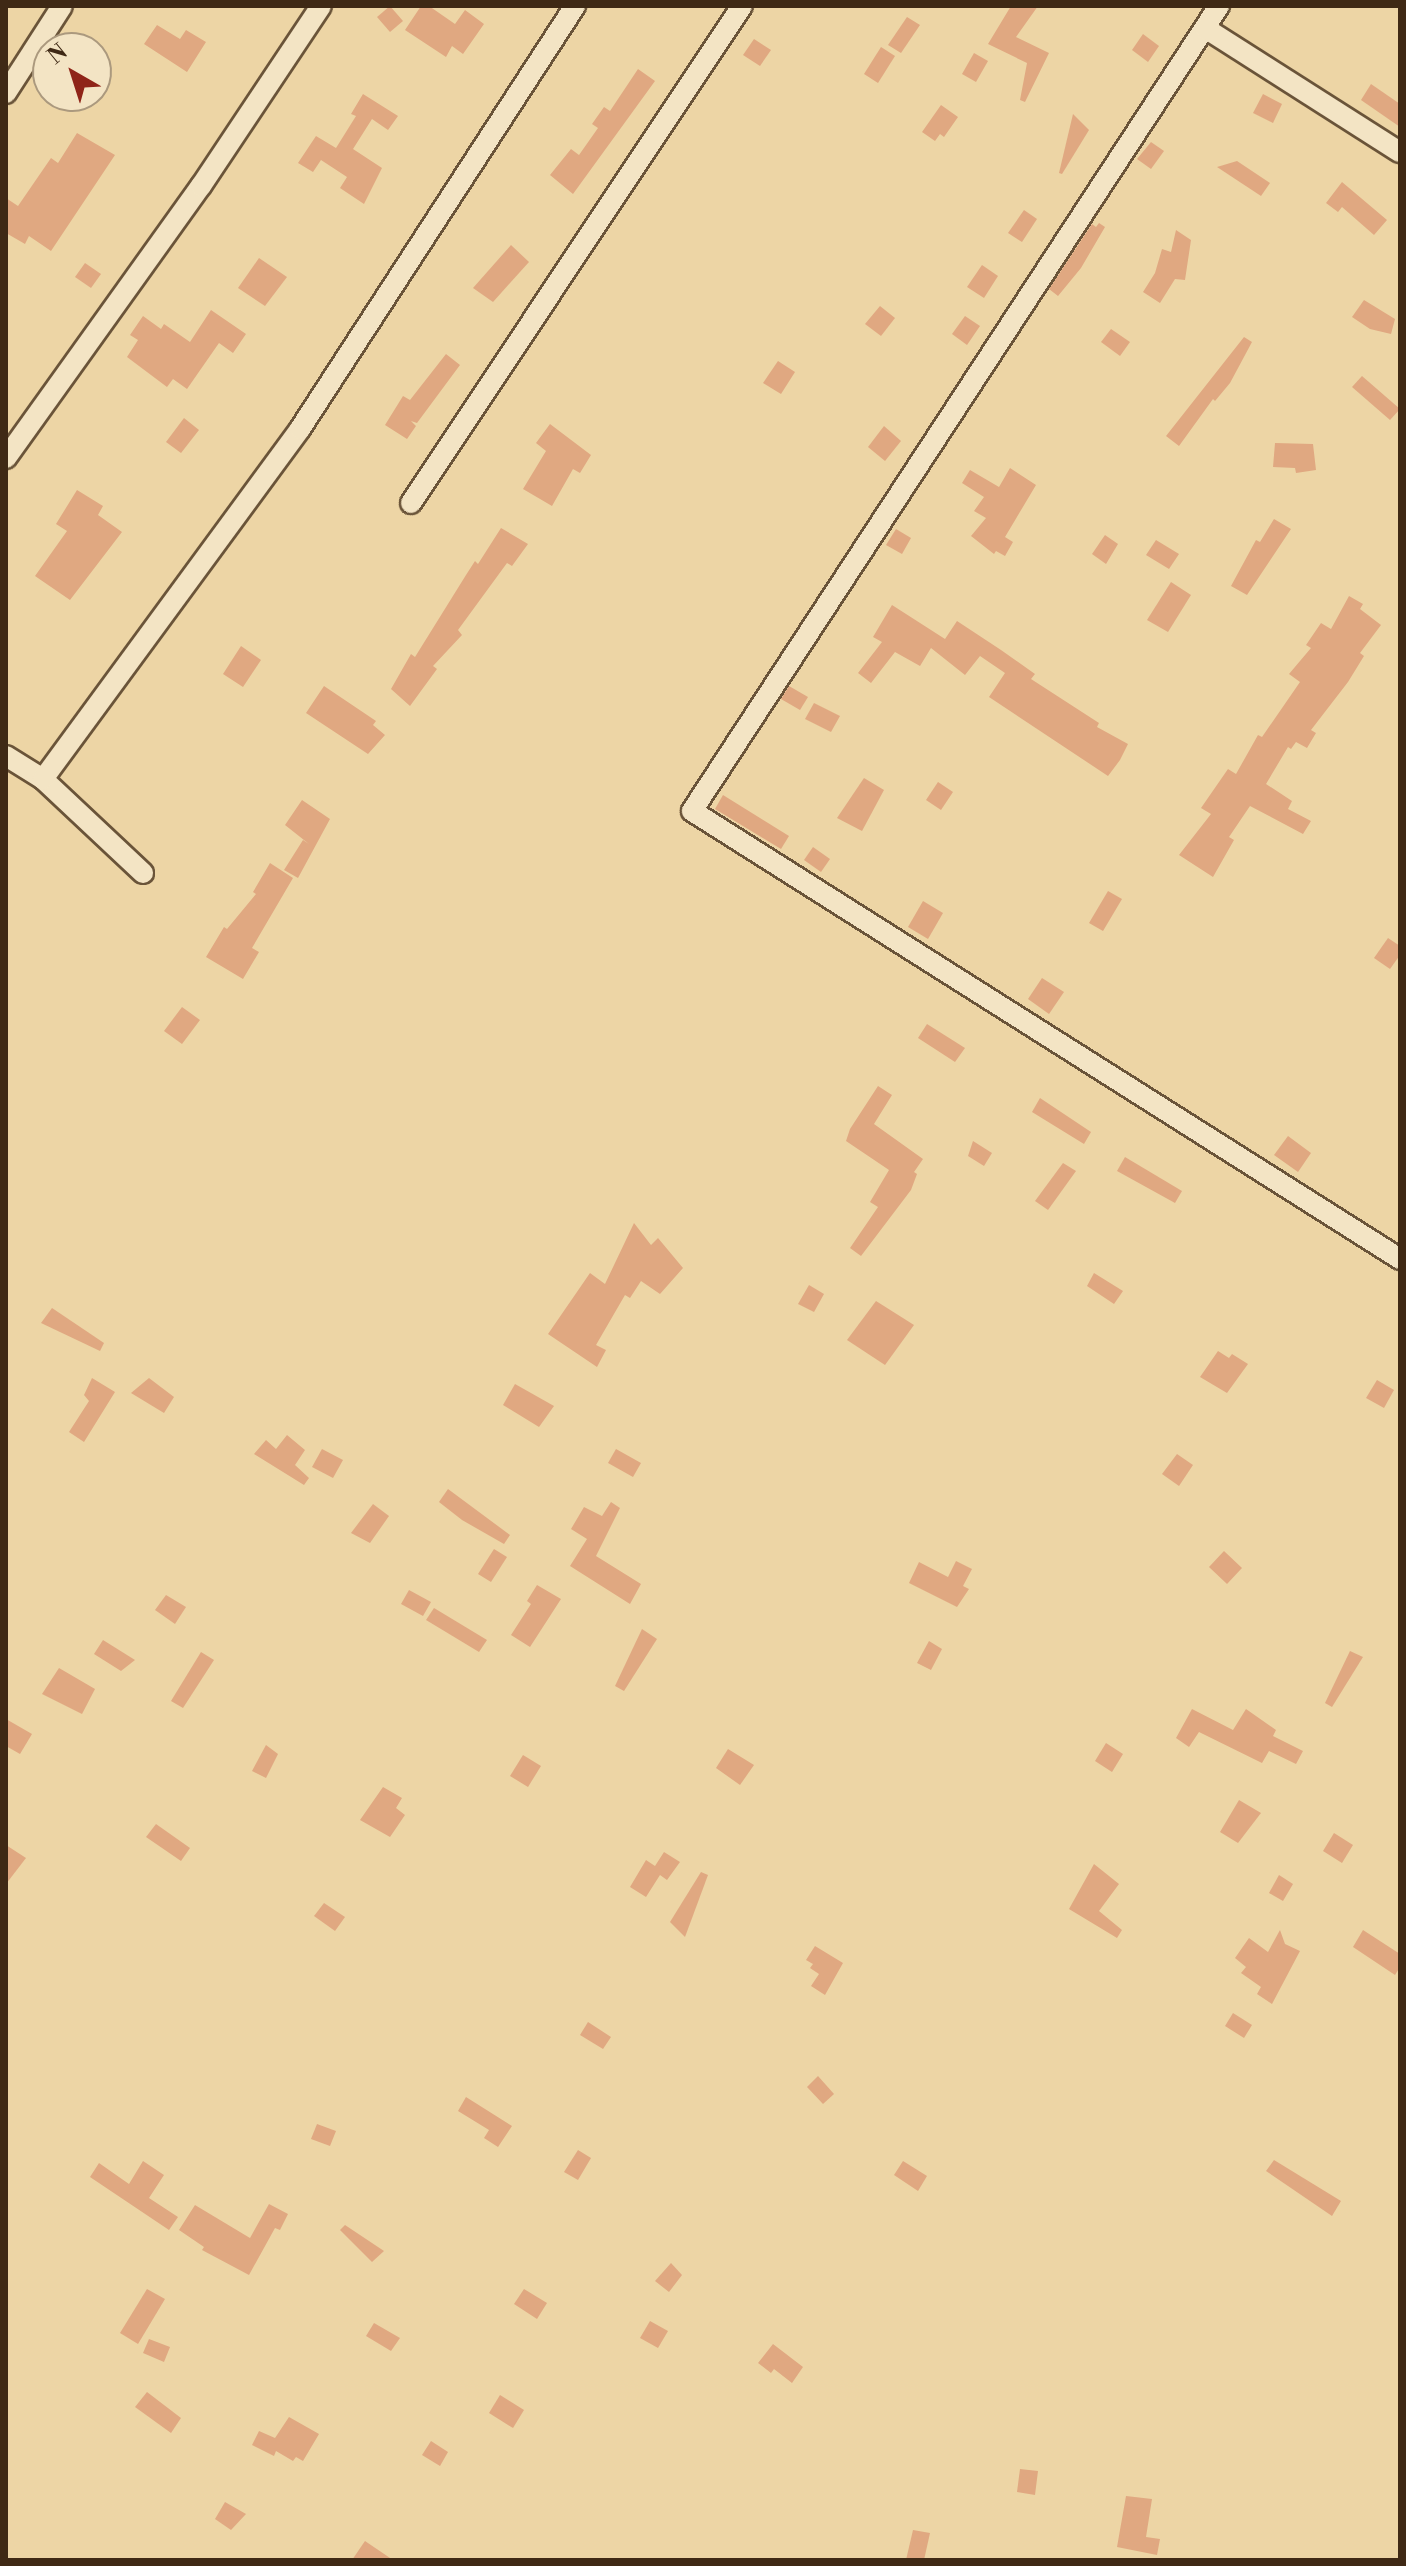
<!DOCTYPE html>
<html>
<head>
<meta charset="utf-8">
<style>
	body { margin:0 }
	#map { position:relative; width:1406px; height:2566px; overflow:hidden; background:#edd5a5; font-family:"Libre Bodoni",serif }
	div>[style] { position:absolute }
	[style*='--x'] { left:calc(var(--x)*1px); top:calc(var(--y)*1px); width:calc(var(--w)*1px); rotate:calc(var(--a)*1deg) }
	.building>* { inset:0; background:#e0a881 }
	.roads { filter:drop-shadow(2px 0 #6a5439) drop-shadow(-2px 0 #6a5439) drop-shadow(0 2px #6a5439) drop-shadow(0 -2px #6a5439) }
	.street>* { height:20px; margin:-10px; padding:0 10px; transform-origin:10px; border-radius:10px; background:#f3e4c4 }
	span { translate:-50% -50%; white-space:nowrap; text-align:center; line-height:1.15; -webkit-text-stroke:6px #f3e4c4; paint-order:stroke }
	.frame { position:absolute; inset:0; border:8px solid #3f2915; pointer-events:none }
	.north { position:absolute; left:32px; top:32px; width:80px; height:80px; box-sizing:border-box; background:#f3e4c4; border:2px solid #ab997e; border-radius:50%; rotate:321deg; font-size:22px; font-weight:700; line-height:32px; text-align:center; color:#3f2915 }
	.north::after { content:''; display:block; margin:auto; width:28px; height:36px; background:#8f2418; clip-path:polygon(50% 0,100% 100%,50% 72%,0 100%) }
</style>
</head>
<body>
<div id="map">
	<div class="building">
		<div style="clip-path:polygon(390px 6px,403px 21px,390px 32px,377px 17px)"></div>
		<div style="clip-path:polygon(421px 6px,429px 6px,455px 24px,465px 10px,484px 24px,463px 54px,452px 46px,446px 57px,405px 30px)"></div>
		<div style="clip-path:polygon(1011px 6px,1038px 6px,1016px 37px,1049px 53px,1025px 102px,1020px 100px,1027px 63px,988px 44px)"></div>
		<div style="clip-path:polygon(907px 17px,920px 25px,901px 53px,888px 45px)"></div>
		<div style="clip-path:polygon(157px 25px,180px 39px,186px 30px,206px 42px,187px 72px,144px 44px)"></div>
		<div style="clip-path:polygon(1143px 34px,1159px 46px,1148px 62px,1132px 50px)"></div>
		<div style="clip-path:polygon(754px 39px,771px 50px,760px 66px,743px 55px)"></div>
		<div style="clip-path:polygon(881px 47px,895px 56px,878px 83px,864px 74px)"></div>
		<div style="clip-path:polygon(974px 53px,988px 61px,976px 82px,962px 74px)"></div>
		<div style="clip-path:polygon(638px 69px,655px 81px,573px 194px,550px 175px,571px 149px,579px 155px,598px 128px,592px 124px,604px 107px,610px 111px)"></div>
		<div style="clip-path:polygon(1371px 84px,1400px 104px,1400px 127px,1361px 100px)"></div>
		<div style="clip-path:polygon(363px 94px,398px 116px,388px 130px,372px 119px,353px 149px,382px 168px,364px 204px,340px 188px,347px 177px,321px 160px,313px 172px,298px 163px,316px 136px,336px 148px,356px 116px,351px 114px)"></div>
		<div style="clip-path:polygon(1263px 94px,1282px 104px,1273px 123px,1253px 113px)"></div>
		<div style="clip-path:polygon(941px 105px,958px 117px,944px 137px,940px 134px,935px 141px,922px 132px)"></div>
		<div style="clip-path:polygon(1073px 114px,1089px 130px,1062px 174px,1059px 173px)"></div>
		<div style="clip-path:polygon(77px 133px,115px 155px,51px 251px,29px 236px,25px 244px,6px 233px,6px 198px,18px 206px,51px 158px,58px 163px)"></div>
		<div style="clip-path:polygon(1151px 142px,1164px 151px,1151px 169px,1137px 159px)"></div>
		<div style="clip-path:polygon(1237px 161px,1270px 183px,1261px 196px,1217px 167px)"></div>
		<div style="clip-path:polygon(1342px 182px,1387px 220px,1374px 235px,1342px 207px,1338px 212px,1326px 203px)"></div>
		<div style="clip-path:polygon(1024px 210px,1037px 219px,1022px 242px,1008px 233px)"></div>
		<div style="clip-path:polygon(1099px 223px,1105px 227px,1081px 268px,1058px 296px,1049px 289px,1092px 224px,1096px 227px)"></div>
		<div style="clip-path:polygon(1176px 230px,1191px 240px,1185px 280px,1175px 279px,1160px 303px,1143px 292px,1155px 273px,1162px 249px,1171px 252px)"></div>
		<div style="clip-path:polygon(511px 245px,529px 262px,493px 302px,473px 288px)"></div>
		<div style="clip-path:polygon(259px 258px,287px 277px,265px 306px,238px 288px)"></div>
		<div style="clip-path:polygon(85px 263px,101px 274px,91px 288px,75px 277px)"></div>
		<div style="clip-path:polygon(982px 265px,998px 276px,984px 298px,967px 287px)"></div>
		<div style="clip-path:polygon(1364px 300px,1395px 319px,1391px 334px,1370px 329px,1352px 317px)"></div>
		<div style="clip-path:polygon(880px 306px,895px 318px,881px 336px,865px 324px)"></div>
		<div style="clip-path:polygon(211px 310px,246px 334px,233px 353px,219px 343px,187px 389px,173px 379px,167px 387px,127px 357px,138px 340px,130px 335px,143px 316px,161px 329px,164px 324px,190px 342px)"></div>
		<div style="clip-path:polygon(965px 316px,980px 326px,967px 345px,952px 334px)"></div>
		<div style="clip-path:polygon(1111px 329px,1130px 342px,1120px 356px,1101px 342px)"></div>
		<div style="clip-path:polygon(1244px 337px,1252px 342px,1230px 383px,1215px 401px,1213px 399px,1179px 446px,1166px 436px)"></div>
		<div style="clip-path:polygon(446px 354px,460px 365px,417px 423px,411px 421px,416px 426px,407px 439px,385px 425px,403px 396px,410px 400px)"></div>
		<div style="clip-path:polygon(778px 361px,795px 372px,781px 394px,763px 383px)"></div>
		<div style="clip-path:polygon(1362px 376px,1400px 409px,1390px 420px,1352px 387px)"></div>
		<div style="clip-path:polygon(184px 418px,199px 430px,181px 453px,166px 442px)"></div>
		<div style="clip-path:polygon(550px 424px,591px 455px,580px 473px,573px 469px,552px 506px,523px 489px,546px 451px,536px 443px)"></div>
		<div style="clip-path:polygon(884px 426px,901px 441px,885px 461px,868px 447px)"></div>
		<div style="clip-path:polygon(1275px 443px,1313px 444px,1316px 470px,1296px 473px,1295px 468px,1273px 467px)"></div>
		<div style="clip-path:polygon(1010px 468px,1036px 485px,1005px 537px,1013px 542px,1005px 556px,996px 551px,994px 554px,971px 536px,986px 518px,974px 511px,984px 497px,962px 483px,970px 470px,999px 487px)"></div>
		<div style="clip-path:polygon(77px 490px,103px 506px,98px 515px,122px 532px,70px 600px,35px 576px,67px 531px,56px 524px)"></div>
		<div style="clip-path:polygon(1274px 519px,1291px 529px,1247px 595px,1231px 586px,1256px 540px,1260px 542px)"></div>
		<div style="clip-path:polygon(501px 528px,528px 544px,512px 566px,507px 563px,458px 630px,462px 635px,433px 666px,437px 669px,410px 706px,391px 689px,411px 654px,415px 657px,466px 575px,475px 561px,478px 564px)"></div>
		<div style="clip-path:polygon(896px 529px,911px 538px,902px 554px,886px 545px)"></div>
		<div style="clip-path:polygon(1105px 535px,1118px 544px,1106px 564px,1092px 554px)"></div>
		<div style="clip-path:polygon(1156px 540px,1179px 554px,1169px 569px,1146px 555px)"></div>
		<div style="clip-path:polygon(1171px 582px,1191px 595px,1168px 632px,1147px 620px)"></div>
		<div style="clip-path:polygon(1349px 596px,1363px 604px,1360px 609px,1381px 625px,1360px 653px,1364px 656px,1348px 682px,1311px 730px,1316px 733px,1307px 748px,1296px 742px,1291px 749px,1288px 747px,1266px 784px,1292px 801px,1288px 809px,1311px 821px,1303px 834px,1250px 806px,1229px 837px,1234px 840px,1213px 877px,1179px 855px,1211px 814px,1201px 808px,1228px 769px,1236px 774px,1258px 735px,1262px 737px,1300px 682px,1289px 674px,1311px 648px,1306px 645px,1321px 623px,1331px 629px)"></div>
		<div style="clip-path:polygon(892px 605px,945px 639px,957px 621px,1001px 650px,1035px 674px,1031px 679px,1099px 723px,1097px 727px,1128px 744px,1120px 760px,1108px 776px,989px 697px,1005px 673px,980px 656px,965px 675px,931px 648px,920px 666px,895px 652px,871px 683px,858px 673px,882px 642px,873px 637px)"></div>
		<div style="clip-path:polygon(241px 646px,261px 660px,243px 687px,223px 674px)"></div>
		<div style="clip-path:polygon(324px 686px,376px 721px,373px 725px,385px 735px,368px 754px,306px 713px)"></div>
		<div style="clip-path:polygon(789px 686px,808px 697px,800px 710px,781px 699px)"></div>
		<div style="clip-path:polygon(814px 703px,840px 716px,831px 732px,805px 719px)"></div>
		<div style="clip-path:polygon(864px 778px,884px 790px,862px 831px,837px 818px)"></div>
		<div style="clip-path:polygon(938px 782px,953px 792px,941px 810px,926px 800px)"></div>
		<div style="clip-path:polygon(723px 795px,789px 836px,781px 849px,715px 809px)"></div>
		<div style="clip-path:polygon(302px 800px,330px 819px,298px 878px,284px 870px,303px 840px,309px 844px,285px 825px)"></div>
		<div style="clip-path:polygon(813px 847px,830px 859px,821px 872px,804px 860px)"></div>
		<div style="clip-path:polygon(270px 863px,293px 878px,252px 948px,259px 952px,243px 979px,206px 957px,224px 927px,227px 929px,256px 894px,253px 892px)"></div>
		<div style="clip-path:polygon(1108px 891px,1122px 899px,1103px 931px,1089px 923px)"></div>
		<div style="clip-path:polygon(923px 901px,943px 913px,928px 939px,908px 927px)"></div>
		<div style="clip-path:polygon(1388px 938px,1400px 946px,1400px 955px,1390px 969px,1374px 958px)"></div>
		<div style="clip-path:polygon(1042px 978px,1064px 992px,1049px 1014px,1028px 999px)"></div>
		<div style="clip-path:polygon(182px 1007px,200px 1020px,182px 1044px,164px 1031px)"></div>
		<div style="clip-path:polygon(927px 1024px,965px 1048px,955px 1062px,918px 1038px)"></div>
		<div style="clip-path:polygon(878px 1086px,892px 1095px,874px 1124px,923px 1159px,914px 1172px,917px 1174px,911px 1190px,861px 1256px,850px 1248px,878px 1207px,870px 1202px,889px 1170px,846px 1141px,850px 1129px)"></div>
		<div style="clip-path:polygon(1040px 1098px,1091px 1132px,1084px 1144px,1032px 1112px)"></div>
		<div style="clip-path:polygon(1288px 1136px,1311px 1153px,1298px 1172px,1274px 1155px)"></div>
		<div style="clip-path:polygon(973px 1141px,992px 1153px,984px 1166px,968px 1156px)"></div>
		<div style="clip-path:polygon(1125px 1157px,1182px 1191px,1175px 1203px,1117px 1171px)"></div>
		<div style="clip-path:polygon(1063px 1163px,1076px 1171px,1048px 1210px,1035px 1201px)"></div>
		<div style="clip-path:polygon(634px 1223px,651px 1245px,658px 1238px,683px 1268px,660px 1294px,641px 1281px,630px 1298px,625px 1295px,596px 1345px,606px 1350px,597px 1367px,548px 1334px,590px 1273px,605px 1284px)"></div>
		<div style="clip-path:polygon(1094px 1273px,1123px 1291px,1114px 1304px,1087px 1286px)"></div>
		<div style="clip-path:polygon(809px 1285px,824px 1294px,814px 1312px,798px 1304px)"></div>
		<div style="clip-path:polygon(876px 1301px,914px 1325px,885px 1365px,847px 1340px)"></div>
		<div style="clip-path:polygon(52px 1308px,104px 1343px,100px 1351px,41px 1323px)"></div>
		<div style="clip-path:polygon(1218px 1351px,1229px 1358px,1232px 1354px,1248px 1364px,1227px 1393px,1200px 1377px)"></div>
		<div style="clip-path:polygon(92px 1378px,115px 1392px,84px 1442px,69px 1432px,89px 1401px,84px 1395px)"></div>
		<div style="clip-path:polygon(149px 1378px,174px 1397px,164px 1413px,131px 1393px)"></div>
		<div style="clip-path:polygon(1377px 1380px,1394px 1390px,1384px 1408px,1366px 1398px)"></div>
		<div style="clip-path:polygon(515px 1384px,554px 1406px,539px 1427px,503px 1405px)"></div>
		<div style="clip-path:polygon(287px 1435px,305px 1450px,295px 1465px,309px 1478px,304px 1485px,254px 1454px,266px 1440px,276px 1449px)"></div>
		<div style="clip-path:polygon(322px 1449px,343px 1460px,333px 1478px,312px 1467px)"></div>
		<div style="clip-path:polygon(616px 1449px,641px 1463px,633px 1477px,608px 1463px)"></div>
		<div style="clip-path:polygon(1177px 1454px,1193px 1465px,1179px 1486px,1162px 1474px)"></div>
		<div style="clip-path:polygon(448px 1489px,510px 1535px,504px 1544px,462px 1520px,439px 1502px)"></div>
		<div style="clip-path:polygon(611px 1502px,620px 1508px,596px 1556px,641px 1584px,630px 1604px,570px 1566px,587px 1539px,571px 1529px,584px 1507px,602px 1516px)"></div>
		<div style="clip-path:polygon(373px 1504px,389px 1516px,370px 1543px,351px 1533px)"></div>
		<div style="clip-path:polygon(494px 1549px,507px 1557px,491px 1582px,478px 1574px)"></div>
		<div style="clip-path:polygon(1224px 1551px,1242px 1568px,1227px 1584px,1209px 1567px)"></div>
		<div style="clip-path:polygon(956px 1561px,972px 1569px,963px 1586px,969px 1589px,957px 1607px,909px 1583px,919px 1562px,948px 1577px)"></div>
		<div style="clip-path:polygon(537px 1585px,561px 1599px,530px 1647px,511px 1635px,531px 1604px,527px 1601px)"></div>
		<div style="clip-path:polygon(409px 1590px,431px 1602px,423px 1616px,401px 1604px)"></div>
		<div style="clip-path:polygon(166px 1595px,186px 1607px,175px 1624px,155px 1610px)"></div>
		<div style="clip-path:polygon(434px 1608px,487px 1640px,479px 1652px,426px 1620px)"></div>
		<div style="clip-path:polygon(642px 1629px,657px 1639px,624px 1691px,615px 1686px)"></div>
		<div style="clip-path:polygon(103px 1640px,135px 1660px,121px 1671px,94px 1654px)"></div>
		<div style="clip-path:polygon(929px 1641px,942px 1649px,931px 1670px,917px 1663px)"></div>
		<div style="clip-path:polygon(1350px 1651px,1363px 1657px,1332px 1707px,1325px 1703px)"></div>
		<div style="clip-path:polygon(201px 1652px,214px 1660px,183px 1708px,171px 1701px)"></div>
		<div style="clip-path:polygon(59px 1668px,95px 1689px,82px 1714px,42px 1694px)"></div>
		<div style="clip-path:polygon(1192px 1709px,1233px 1730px,1246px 1709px,1276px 1730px,1273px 1736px,1303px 1751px,1296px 1764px,1269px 1751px,1262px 1763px,1199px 1732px,1189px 1747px,1176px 1738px)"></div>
		<div style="clip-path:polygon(6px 1719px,32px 1734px,20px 1754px,6px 1746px)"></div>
		<div style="clip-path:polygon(1106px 1743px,1123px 1754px,1112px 1772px,1095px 1761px)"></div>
		<div style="clip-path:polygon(266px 1745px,278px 1754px,266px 1778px,252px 1771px)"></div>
		<div style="clip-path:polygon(728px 1749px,754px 1765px,740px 1785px,716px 1768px)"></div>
		<div style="clip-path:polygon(523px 1755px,541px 1766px,528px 1787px,510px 1776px)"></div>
		<div style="clip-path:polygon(383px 1787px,402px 1798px,396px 1808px,405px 1815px,390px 1837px,360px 1820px)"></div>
		<div style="clip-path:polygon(1239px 1800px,1261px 1813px,1238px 1843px,1220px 1832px)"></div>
		<div style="clip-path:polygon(156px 1824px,190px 1848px,181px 1861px,146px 1837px)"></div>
		<div style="clip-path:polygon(1334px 1833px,1353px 1845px,1342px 1863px,1323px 1851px)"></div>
		<div style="clip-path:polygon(6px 1845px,26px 1858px,6px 1884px)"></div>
		<div style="clip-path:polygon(664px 1852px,680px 1862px,667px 1880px,660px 1875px,646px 1897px,630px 1887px,646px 1860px,655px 1866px)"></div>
		<div style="clip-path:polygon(1094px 1864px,1119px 1884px,1099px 1911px,1122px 1930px,1117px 1938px,1069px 1909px)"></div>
		<div style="clip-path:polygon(701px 1872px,708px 1875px,685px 1937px,670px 1922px)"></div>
		<div style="clip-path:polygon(1279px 1875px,1293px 1884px,1283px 1901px,1269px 1893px)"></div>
		<div style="clip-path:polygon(324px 1903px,345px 1917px,335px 1931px,314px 1916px)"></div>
		<div style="clip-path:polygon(1280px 1930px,1285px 1944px,1300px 1951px,1272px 2004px,1257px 1994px,1261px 1987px,1241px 1973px,1246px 1967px,1235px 1958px,1249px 1938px,1268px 1952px)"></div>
		<div style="clip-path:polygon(1363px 1930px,1400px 1954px,1400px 1967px,1395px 1975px,1353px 1947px)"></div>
		<div style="clip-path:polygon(815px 1946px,843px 1963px,825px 1995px,811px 1986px,819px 1974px,810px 1968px,813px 1964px,806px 1960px)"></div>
		<div style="clip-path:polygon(1233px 2013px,1252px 2025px,1244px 2038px,1225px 2026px)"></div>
		<div style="clip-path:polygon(588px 2022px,611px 2037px,603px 2049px,580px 2035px)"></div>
		<div style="clip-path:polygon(818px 2076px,834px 2094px,823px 2104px,807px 2087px)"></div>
		<div style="clip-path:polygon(466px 2097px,512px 2126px,498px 2147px,484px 2138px,489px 2130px,458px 2111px)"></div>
		<div style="clip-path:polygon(317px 2124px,336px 2131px,330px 2146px,311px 2139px)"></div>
		<div style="clip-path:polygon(578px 2150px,591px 2158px,578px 2180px,564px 2172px)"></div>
		<div style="clip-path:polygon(1274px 2160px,1341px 2201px,1332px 2216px,1266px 2171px)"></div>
		<div style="clip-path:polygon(143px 2161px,164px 2175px,149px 2198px,178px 2217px,169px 2230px,90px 2177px,99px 2163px,129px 2184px)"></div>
		<div style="clip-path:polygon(903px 2161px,927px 2176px,918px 2191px,894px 2175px)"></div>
		<div style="clip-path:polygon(269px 2204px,288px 2214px,280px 2230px,275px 2228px,249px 2275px,202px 2250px,204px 2247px,179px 2230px,195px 2205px,250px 2238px)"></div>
		<div style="clip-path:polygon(345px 2225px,384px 2251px,372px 2262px,340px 2230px)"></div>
		<div style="clip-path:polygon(671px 2263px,682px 2275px,669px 2292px,655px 2281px)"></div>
		<div style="clip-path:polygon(147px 2289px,165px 2299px,138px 2344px,120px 2333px)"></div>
		<div style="clip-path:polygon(524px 2289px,547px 2303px,537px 2319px,514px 2304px)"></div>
		<div style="clip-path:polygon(650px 2321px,668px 2331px,658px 2348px,640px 2338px)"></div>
		<div style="clip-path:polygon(374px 2323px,400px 2338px,391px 2351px,366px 2336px)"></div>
		<div style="clip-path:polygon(149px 2339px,170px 2347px,164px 2362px,143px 2353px)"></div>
		<div style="clip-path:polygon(773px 2344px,803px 2367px,792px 2383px,774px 2369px,771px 2373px,758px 2363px)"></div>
		<div style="clip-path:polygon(147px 2392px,181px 2418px,171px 2433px,135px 2407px)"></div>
		<div style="clip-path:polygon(500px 2395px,524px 2410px,513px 2428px,489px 2413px)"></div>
		<div style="clip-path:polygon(289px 2417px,319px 2434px,303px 2461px,296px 2457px,293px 2461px,276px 2451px,274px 2456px,252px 2445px,259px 2431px,275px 2438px)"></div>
		<div style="clip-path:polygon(431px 2441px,448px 2452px,440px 2466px,422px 2455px)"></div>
		<div style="clip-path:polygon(1020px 2469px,1038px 2471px,1035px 2495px,1017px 2492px)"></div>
		<div style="clip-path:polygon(1126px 2496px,1152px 2499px,1146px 2537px,1160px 2539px,1157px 2555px,1117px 2547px)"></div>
		<div style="clip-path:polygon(225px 2502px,246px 2514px,231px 2530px,215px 2519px)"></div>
		<div style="clip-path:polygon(913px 2530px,930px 2533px,924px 2560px,906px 2560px)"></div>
		<div style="clip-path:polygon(365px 2541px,393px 2560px,352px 2560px)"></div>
	</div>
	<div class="roads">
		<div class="street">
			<div style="--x:1219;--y:6;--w:962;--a:123.21"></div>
			<div style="--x:692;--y:811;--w:838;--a:32.32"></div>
			<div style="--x:1205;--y:28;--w:231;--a:32.5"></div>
			<div style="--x:6;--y:93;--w:103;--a:-57.2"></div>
			<div style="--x:6;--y:458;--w:335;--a:-54.4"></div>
			<div style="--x:201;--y:186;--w:216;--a:-56.3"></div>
			<div style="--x:411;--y:503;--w:597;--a:-56.34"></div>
			<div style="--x:6;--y:756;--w:44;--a:31.9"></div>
			<div style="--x:143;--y:873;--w:137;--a:-136.8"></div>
			<div style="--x:43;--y:779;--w:434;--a:-53.7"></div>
			<div style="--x:300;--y:429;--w:505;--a:-56.97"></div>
		</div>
	</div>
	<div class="frame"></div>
	<div class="north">N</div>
</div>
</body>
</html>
